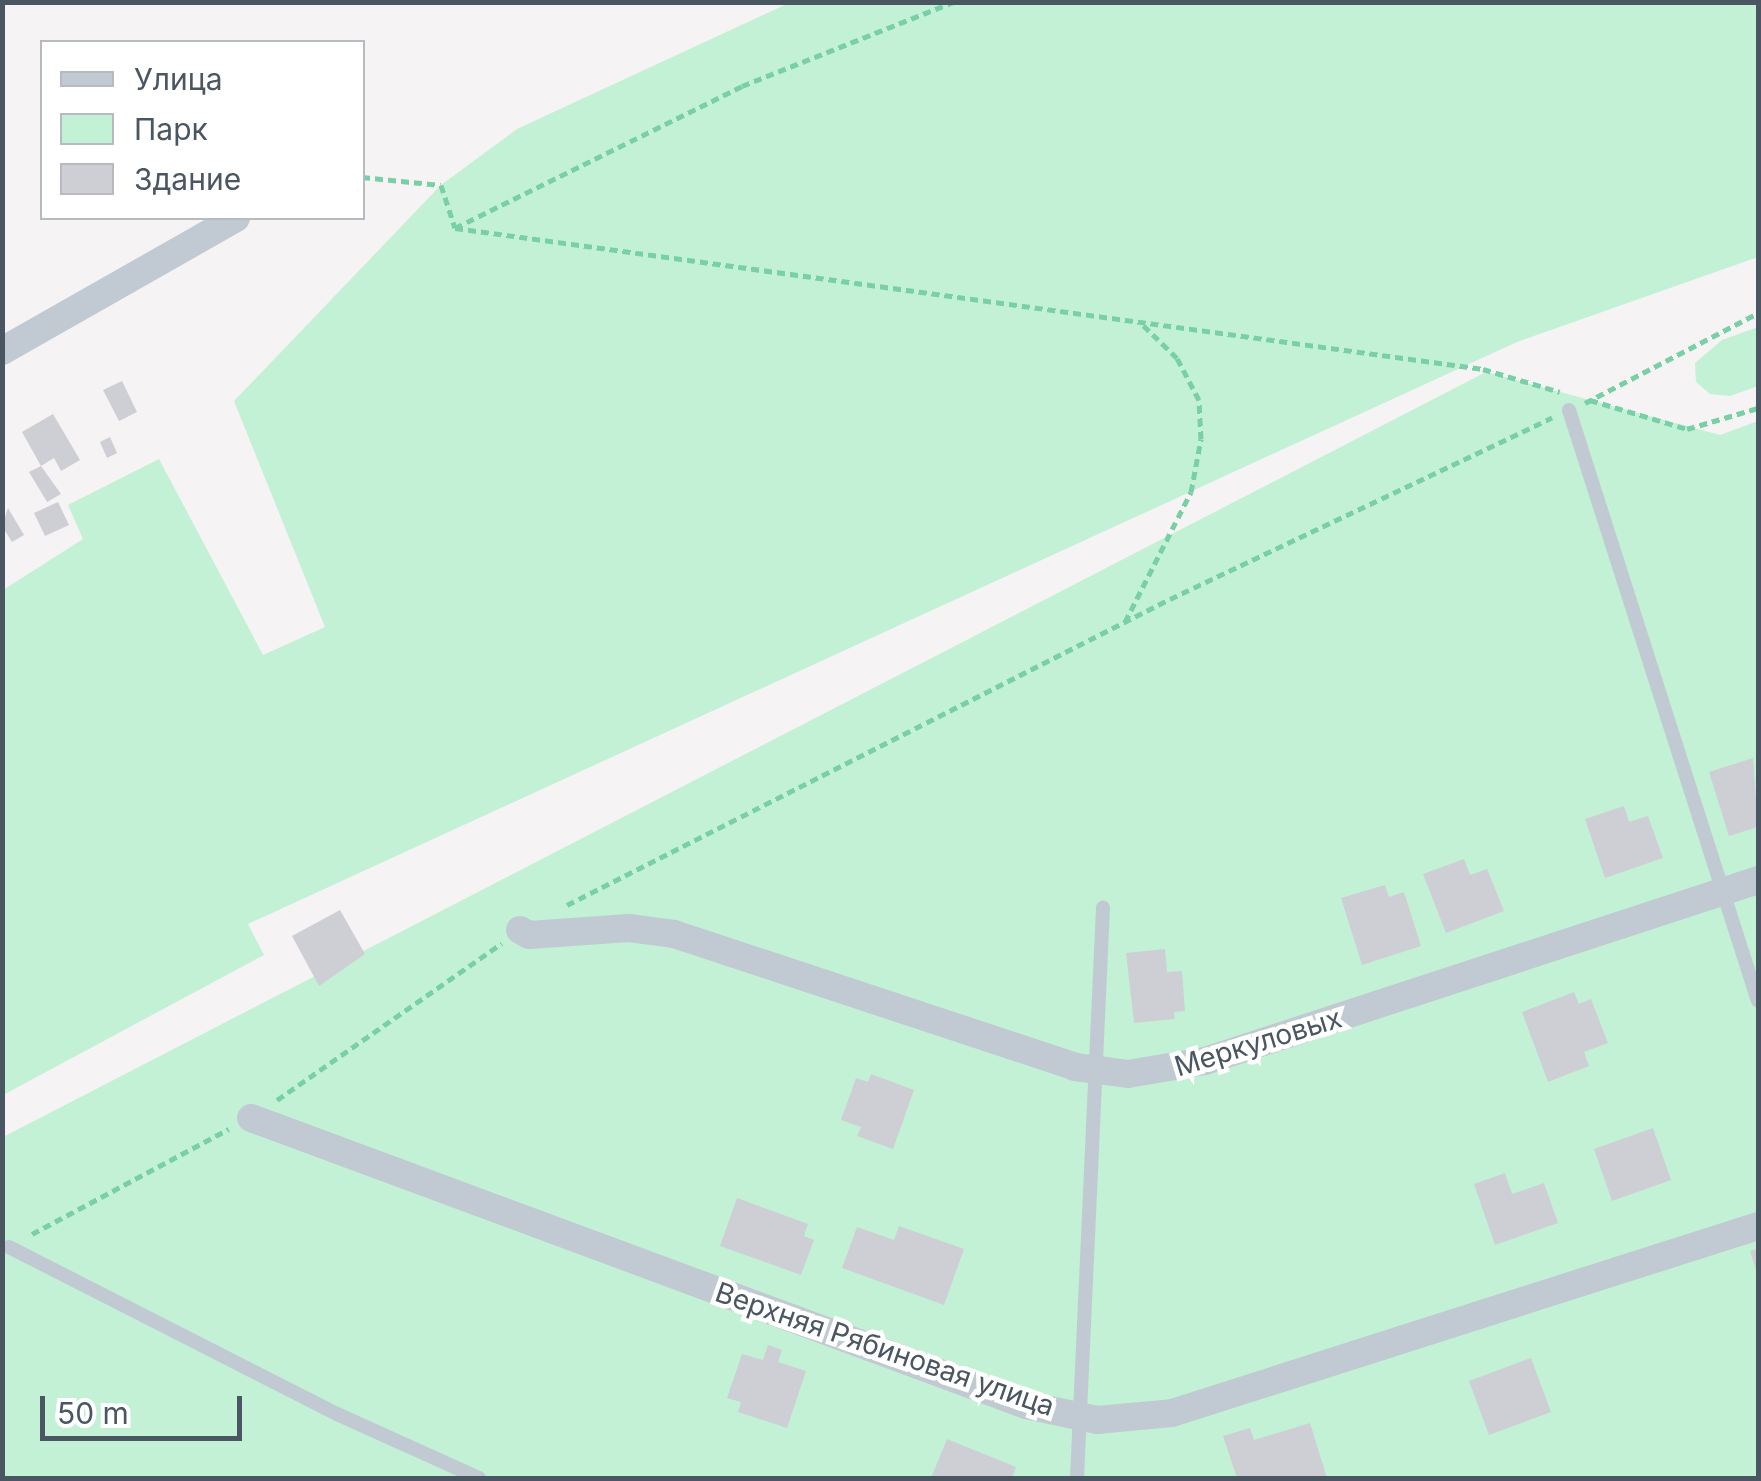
<!DOCTYPE html>
<html>
<head>
<meta charset="utf-8">
<style>
	body { margin:0 }
	#map { position:relative; width:1761px; height:1481px; overflow:hidden; background:#f5f3f3; font-family:Inter,sans-serif }
	div>[style] { position:absolute }
	[style*='--x'] { left:calc(var(--x)*1px); top:calc(var(--y)*1px); width:calc(var(--w)*1px); rotate:calc(var(--a)*1deg) }
	.green>* { inset:0; background:#c3f1d5 }
	.building>* { inset:0; background:#cdcfd5 }
	.path>* { height:5px; margin-top:-2.5px; transform-origin:0; background:repeating-linear-gradient(90deg,#7ad0a6 0 8px,transparent 0 13px) }
	.lane>* { height:14px; margin:-7px; padding:0 7px; transform-origin:7px; border-radius:7px; background:#c1cad2 }
	.street>* { height:28px; margin:-14px; padding:0 14px; transform-origin:14px; border-radius:14px; background:#c1cad2 }
	span { translate:-50% -50%; white-space:nowrap; text-align:center; line-height:1.15; -webkit-text-stroke:9px #fff; paint-order:stroke }
	.street-label { font-size:28px; color:#4a5661 }
	.frame { position:absolute; inset:0; border:5px solid #4a5661; pointer-events:none }
	.legend { position:absolute; left:40px; top:40px; width:325px; height:180px; box-sizing:border-box; background:#fff; border:2px solid #b7bbc0; margin:0; padding:12px 18px; list-style:none; font-size:30px; color:#4a5661 }
	.legend li { display:flex; align-items:center; gap:20px; height:50px }
	.legend b { width:50px; border:2px solid #b7bbc0 }
	.scale { position:absolute; left:40px; top:1396px; width:202px; height:45px; box-sizing:border-box; border:5px solid #4a5661; border-top:0; padding-left:12px; font-size:30px; line-height:35px; white-space:nowrap; color:#4a5661; -webkit-text-stroke:8px #fff; paint-order:stroke }
</style>
</head>
<body>
<div id="map">
	<div class="green">
		<div style="clip-path:polygon(791px 2px,1758px 3px,1758px 257px,1517px 342px,248px 924px,264px 955px,3px 1095px,3px 590px,83px 539px,68px 505px,159px 459px,263px 655px,325px 627px,234px 401px,441px 185px,517px 129px)"></div>
		<div style="clip-path:polygon(1758px 327px,1758px 386px,1730px 396px,1710px 394px,1696px 382px,1695px 363px,1722px 340px)"></div>
		<div style="clip-path:polygon(1486px 372px,1720px 435px,1758px 421px,1758px 1478px,3px 1478px,3px 1137px)"></div>
	</div>
	<div class="building">
		<div style="clip-path:polygon(122px 381px,137px 412px,119px 421px,103px 390px)"></div>
		<div style="clip-path:polygon(53px 414px,80px 460px,61px 471px,54px 458px,41px 466px,22px 432px)"></div>
		<div style="clip-path:polygon(110px 437px,117px 453px,107px 458px,100px 442px)"></div>
		<div style="clip-path:polygon(41px 466px,61px 494px,47px 502px,29px 472px)"></div>
		<div style="clip-path:polygon(58px 502px,69px 525px,45px 536px,34px 513px)"></div>
		<div style="clip-path:polygon(8px 508px,24px 535px,12px 542px,2px 526px)"></div>
		<div style="clip-path:polygon(1753px 758px,1758px 827px,1729px 836px,1709px 772px)"></div>
		<div style="clip-path:polygon(1624px 806px,1629px 822px,1648px 816px,1663px 858px,1605px 878px,1585px 819px)"></div>
		<div style="clip-path:polygon(1464px 859px,1470px 875px,1487px 869px,1504px 911px,1446px 933px,1423px 874px)"></div>
		<div style="clip-path:polygon(1385px 885px,1389px 897px,1404px 892px,1421px 946px,1362px 965px,1341px 898px)"></div>
		<div style="clip-path:polygon(340px 910px,365px 954px,319px 986px,292px 936px)"></div>
		<div style="clip-path:polygon(1165px 949px,1167px 972px,1182px 971px,1185px 1011px,1174px 1012px,1175px 1019px,1134px 1023px,1126px 953px)"></div>
		<div style="clip-path:polygon(1574px 992px,1579px 1004px,1591px 999px,1608px 1043px,1584px 1052px,1589px 1066px,1548px 1082px,1522px 1012px)"></div>
		<div style="clip-path:polygon(871px 1074px,914px 1090px,893px 1149px,857px 1136px,861px 1127px,841px 1120px,856px 1078px,868px 1082px)"></div>
		<div style="clip-path:polygon(1653px 1128px,1671px 1180px,1612px 1201px,1594px 1149px)"></div>
		<div style="clip-path:polygon(1505px 1173px,1512px 1194px,1544px 1183px,1558px 1223px,1495px 1245px,1474px 1184px)"></div>
		<div style="clip-path:polygon(737px 1198px,808px 1224px,804px 1236px,814px 1240px,801px 1275px,720px 1246px)"></div>
		<div style="clip-path:polygon(899px 1226px,964px 1249px,944px 1305px,842px 1268px,857px 1227px,894px 1240px)"></div>
		<div style="clip-path:polygon(1758px 1249px,1758px 1276px,1750px 1251px)"></div>
		<div style="clip-path:polygon(768px 1345px,782px 1350px,778px 1362px,806px 1371px,787px 1428px,738px 1412px,741px 1402px,727px 1398px,742px 1354px,763px 1360px)"></div>
		<div style="clip-path:polygon(1531px 1358px,1551px 1412px,1489px 1435px,1469px 1381px)"></div>
		<div style="clip-path:polygon(1310px 1423px,1327px 1478px,1237px 1478px,1223px 1436px,1250px 1428px,1254px 1440px)"></div>
		<div style="clip-path:polygon(947px 1439px,1016px 1467px,1012px 1478px,931px 1478px)"></div>
	</div>
	<div class="path">
		<div style="--x:362;--y:177;--w:79;--a:5.8"></div>
		<div style="--x:441;--y:185;--w:45;--a:72"></div>
		<div style="--x:455;--y:228;--w:1038;--a:7.81"></div>
		<div style="--x:1483;--y:369;--w:80;--a:16.6"></div>
		<div style="--x:455;--y:228;--w:320;--a:-26.3"></div>
		<div style="--x:742;--y:86;--w:227;--a:-21.7"></div>
		<div style="--x:1590;--y:400;--w:101;--a:16.6"></div>
		<div style="--x:1687;--y:429;--w:74;--a:-16.5"></div>
		<div style="--x:1585;--y:403;--w:195;--a:-27.5"></div>
		<div style="--x:1125;--y:622;--w:146;--a:-63.1"></div>
		<div style="--x:1191;--y:492;--w:54;--a:-79.3"></div>
		<div style="--x:1201;--y:439;--w:39;--a:-93"></div>
		<div style="--x:1199;--y:400;--w:47;--a:-117.6"></div>
		<div style="--x:1177;--y:358;--w:52;--a:-135.8"></div>
		<div style="--x:567;--y:905;--w:676;--a:-26.91"></div>
		<div style="--x:1170;--y:599;--w:423;--a:-25.4"></div>
		<div style="--x:277;--y:1100;--w:274;--a:-34.9"></div>
		<div style="--x:32;--y:1234;--w:223;--a:-28.1"></div>
	</div>
	<div class="lane">
		<div style="--x:1569;--y:410;--w:620;--a:72.27"></div>
		<div style="--x:9;--y:1247;--w:368;--a:27"></div>
		<div style="--x:337;--y:1414;--w:156;--a:24.3"></div>
		<div style="--x:1077;--y:1478;--w:571;--a:-87.39"></div>
	</div>
	<div class="street">
		<div style="--x:2;--y:351;--w:269;--a:-29.6"></div>
		<div style="--x:520;--y:930;--w:10;--a:29"></div>
		<div style="--x:529;--y:935;--w:100;--a:-4"></div>
		<div style="--x:629;--y:928;--w:45;--a:7.6"></div>
		<div style="--x:674;--y:934;--w:422;--a:18.3"></div>
		<div style="--x:1075;--y:1067;--w:53;--a:7.5"></div>
		<div style="--x:1128;--y:1074;--w:78;--a:-9.6"></div>
		<div style="--x:1205;--y:1061;--w:582;--a:-18.12"></div>
		<div style="--x:251;--y:1118;--w:826;--a:20.32"></div>
		<div style="--x:1026;--y:1405;--w:73;--a:11.9"></div>
		<div style="--x:1097;--y:1420;--w:75;--a:-5.3"></div>
		<div style="--x:1172;--y:1413;--w:615;--a:-17.7"></div>
	</div>
	<div class="street-label">
		<span style="left:1258px;top:1042px;rotate:-17deg">Меркуловых</span>
		<span style="left:885px;top:1349px;rotate:19deg">Верхняя Рябиновая улица</span>
	</div>
	<div class="frame"></div>
	<ul class="legend">
	<li><b style="height:12px;background:#c1cad2"></b>Улица</li>
	<li><b style="height:28px;background:#c3f1d5"></b>Парк</li>
	<li><b style="height:28px;background:#cdcfd5"></b>Здание</li>
	</ul>
	<div class="scale">50 m</div>
</div>
</body>
</html>
